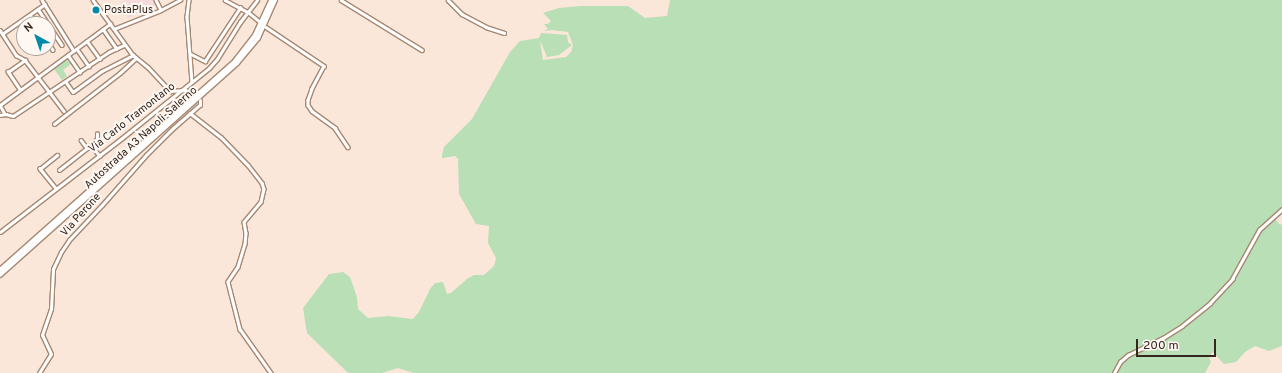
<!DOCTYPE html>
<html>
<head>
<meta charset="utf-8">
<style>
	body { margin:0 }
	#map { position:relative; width:1282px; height:373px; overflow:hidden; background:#fbe7d9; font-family:Overpass,sans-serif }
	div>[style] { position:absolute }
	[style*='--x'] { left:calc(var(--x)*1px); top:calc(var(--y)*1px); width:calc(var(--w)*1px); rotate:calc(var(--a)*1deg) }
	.education>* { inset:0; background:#f5dadb }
	.green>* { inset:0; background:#b8dfb5 }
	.roads { filter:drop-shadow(1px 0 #a68872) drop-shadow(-1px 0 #a68872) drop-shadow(0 1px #a68872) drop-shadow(0 -1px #a68872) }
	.street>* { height:2.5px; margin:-1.25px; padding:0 1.25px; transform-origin:1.25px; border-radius:1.25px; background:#fff }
	.secondary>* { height:3px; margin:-1.5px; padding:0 1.5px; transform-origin:1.5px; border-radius:1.5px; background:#fff }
	.highway>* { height:4px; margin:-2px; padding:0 2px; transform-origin:2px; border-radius:2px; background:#fff }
	.dots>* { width:11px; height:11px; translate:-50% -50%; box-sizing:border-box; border:2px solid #fef7f2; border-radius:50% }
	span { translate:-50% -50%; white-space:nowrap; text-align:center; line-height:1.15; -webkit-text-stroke:4px #fef7f2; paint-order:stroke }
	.poi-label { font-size:11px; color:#34271e }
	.left { translate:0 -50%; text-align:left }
	.street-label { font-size:11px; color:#34271e }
	.north { position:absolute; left:16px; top:16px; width:40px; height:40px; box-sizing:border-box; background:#fef7f2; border:1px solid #ada49d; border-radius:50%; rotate:320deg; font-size:11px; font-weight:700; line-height:16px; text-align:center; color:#34271e }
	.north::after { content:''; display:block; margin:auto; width:14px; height:18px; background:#018aaa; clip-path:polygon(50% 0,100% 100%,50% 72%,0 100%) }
	.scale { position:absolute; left:1136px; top:339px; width:80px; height:18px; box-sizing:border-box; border:2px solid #34271e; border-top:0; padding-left:5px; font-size:12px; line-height:14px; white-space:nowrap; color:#34271e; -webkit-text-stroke:3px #fef7f2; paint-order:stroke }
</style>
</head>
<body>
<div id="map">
	<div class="education">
		<div style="clip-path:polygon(125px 0,154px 0,156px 5px,128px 18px,120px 2px)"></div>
	</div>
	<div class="green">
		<div style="clip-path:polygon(670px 0,1282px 0,1282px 208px,1273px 216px,1280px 225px,1282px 224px,1282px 346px,1269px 351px,1255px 346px,1245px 352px,1236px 362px,1224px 364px,1213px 352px,1209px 357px,1211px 362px,1205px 373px,414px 373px,398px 368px,382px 373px,349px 373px,346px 371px,307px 333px,303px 308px,329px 274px,343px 272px,350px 277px,357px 297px,358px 309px,368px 318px,388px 316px,413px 319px,419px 312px,430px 289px,435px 283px,443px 282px,447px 294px,451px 293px,467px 279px,474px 275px,484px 275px,494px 266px,496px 258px,488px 243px,489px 226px,476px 224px,459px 194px,458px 159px,455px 156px,442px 158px,442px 155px,444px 147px,472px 119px,510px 52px,520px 41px,539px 38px,541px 33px,567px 35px,568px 42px,572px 45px,559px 55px,547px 57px,540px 40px,543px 60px,566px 57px,571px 52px,573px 45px,568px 32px,552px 30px,543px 31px,548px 29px,544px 24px,548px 24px,551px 21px,543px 13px,559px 8px,580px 6px,628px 6px,645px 18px,667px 16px)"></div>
		<div style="clip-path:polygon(66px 59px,71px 64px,63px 70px,67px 76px,62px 80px,54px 69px)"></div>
	</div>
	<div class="roads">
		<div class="street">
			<div style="--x:42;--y:0;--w:60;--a:57.9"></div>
			<div style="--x:93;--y:0;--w:68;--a:54"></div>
			<div style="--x:133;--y:55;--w:19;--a:39"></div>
			<div style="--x:148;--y:67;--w:33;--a:47"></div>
			<div style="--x:156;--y:0;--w:11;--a:63"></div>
			<div style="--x:189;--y:0;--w:17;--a:97"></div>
			<div style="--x:187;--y:17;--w:65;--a:85.6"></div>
			<div style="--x:225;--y:0;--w:26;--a:28"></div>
			<div style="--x:248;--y:12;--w:14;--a:39"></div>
			<div style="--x:341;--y:0;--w:95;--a:31.7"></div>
			<div style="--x:448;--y:0;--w:20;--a:45"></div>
			<div style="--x:462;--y:14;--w:27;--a:28"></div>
			<div style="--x:486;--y:27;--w:19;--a:18"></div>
			<div style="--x:38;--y:9;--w:43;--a:56.3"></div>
			<div style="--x:30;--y:15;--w:11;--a:56"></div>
			<div style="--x:266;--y:27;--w:70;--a:33.9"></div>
			<div style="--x:324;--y:66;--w:26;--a:118"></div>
			<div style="--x:312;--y:89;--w:12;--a:110"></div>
			<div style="--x:308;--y:100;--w:5;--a:90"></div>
			<div style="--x:308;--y:105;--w:7;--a:56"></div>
			<div style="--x:312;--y:111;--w:29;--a:36"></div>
			<div style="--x:335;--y:128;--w:23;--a:56"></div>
			<div style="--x:103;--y:29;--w:24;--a:55"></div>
			<div style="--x:114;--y:29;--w:48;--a:-21.8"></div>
			<div style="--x:159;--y:11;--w:24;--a:-28"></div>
			<div style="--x:0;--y:30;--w:30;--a:57"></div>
			<div style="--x:16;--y:55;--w:10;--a:29"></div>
			<div style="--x:25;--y:60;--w:64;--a:52.6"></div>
			<div style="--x:2;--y:34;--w:52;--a:-34.9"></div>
			<div style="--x:87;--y:41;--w:22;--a:54"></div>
			<div style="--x:48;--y:42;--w:9;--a:58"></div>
			<div style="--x:77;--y:49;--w:21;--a:55"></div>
			<div style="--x:191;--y:54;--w:16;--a:27"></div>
			<div style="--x:205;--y:61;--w:64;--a:-56.6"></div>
			<div style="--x:68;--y:55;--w:21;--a:55"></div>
			<div style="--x:66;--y:82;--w:12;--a:55"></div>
			<div style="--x:73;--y:92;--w:36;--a:-36"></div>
			<div style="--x:102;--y:71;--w:35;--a:-27"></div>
			<div style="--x:20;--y:90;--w:22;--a:-124"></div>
			<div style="--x:8;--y:72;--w:21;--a:-35"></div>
			<div style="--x:0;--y:105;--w:137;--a:-36.4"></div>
			<div style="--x:0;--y:105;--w:10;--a:61"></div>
			<div style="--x:190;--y:113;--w:39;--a:38"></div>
			<div style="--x:221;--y:137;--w:39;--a:46"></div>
			<div style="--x:248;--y:165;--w:23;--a:52"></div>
			<div style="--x:262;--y:183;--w:6;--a:72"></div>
			<div style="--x:264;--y:189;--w:13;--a:103"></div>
			<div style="--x:261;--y:202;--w:26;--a:130"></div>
			<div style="--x:244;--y:222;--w:11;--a:80"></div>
			<div style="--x:246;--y:233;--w:11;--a:95"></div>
			<div style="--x:245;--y:244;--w:24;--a:107"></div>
			<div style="--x:238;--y:267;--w:18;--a:124"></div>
			<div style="--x:228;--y:282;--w:49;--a:75.7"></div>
			<div style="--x:240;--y:329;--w:54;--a:54.8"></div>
			<div style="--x:0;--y:115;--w:6;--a:-9"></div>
			<div style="--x:6;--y:114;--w:7;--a:16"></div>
			<div style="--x:13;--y:116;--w:115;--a:-33.7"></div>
			<div style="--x:109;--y:52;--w:17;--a:-25"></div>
			<div style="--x:54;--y:124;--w:83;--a:-37.7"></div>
			<div style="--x:120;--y:73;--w:22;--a:-43"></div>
			<div style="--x:81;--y:140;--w:10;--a:53"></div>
			<div style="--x:91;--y:145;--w:14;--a:51"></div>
			<div style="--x:59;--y:170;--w:41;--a:-38"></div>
			<div style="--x:91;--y:145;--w:8;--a:-45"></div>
			<div style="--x:97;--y:139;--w:5;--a:-90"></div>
			<div style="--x:56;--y:189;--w:26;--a:-129"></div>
			<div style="--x:40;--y:169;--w:22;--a:-39"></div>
			<div style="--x:1114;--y:373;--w:13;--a:-61"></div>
			<div style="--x:1120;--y:362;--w:11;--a:-41"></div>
			<div style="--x:1128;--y:355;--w:39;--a:-26"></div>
			<div style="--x:1163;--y:338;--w:22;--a:-32"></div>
			<div style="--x:1182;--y:326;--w:36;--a:-39"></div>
			<div style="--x:1210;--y:303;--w:33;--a:-47"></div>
			<div style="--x:1232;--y:279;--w:56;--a:-61.1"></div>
			<div style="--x:1259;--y:230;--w:31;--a:-42"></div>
		</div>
		<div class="secondary">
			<div style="--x:170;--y:91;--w:15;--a:-4"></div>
			<div style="--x:185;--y:90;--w:8;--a:23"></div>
			<div style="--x:0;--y:232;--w:154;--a:-37.6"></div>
			<div style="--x:122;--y:138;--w:112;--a:-38.8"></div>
			<div style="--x:209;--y:68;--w:12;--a:-48"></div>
			<div style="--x:217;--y:59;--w:44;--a:-58.1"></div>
			<div style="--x:240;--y:22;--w:28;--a:-52"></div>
			<div style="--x:39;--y:373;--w:22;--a:-58"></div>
			<div style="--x:51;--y:354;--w:21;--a:-115"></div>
			<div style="--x:42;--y:335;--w:28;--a:-71"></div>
			<div style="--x:51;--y:309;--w:40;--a:-87.1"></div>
			<div style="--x:53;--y:269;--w:19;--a:-65"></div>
			<div style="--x:61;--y:252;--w:14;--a:-56"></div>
			<div style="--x:69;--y:240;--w:48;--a:-46.7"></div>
			<div style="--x:102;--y:205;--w:67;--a:-48.7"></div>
			<div style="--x:146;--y:155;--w:37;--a:-45"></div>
			<div style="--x:172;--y:129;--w:37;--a:-41"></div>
			<div style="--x:200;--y:105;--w:5;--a:-90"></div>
		</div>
		<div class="highway">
			<div style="--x:0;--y:270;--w:314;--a:-41.6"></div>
			<div style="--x:235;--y:61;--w:33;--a:-52"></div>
			<div style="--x:255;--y:35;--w:38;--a:-65"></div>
			<div style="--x:0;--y:275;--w:318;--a:-41.8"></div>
			<div style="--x:237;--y:63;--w:33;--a:-50"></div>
			<div style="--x:258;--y:38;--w:42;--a:-65.9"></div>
		</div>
	</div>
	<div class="dots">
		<div style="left:96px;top:10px;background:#018aaa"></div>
	</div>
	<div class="poi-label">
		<span class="left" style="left:104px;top:10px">PostaPlus</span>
	</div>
	<div class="street-label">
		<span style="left:132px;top:118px;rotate:-38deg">Via Carlo Tramontano</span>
		<span style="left:141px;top:138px;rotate:-42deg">Autostrada A3 Napoli-Salerno</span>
		<span style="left:81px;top:215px;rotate:-48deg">Via Perone</span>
	</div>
	<div class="north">N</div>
	<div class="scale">200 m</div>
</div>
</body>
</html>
